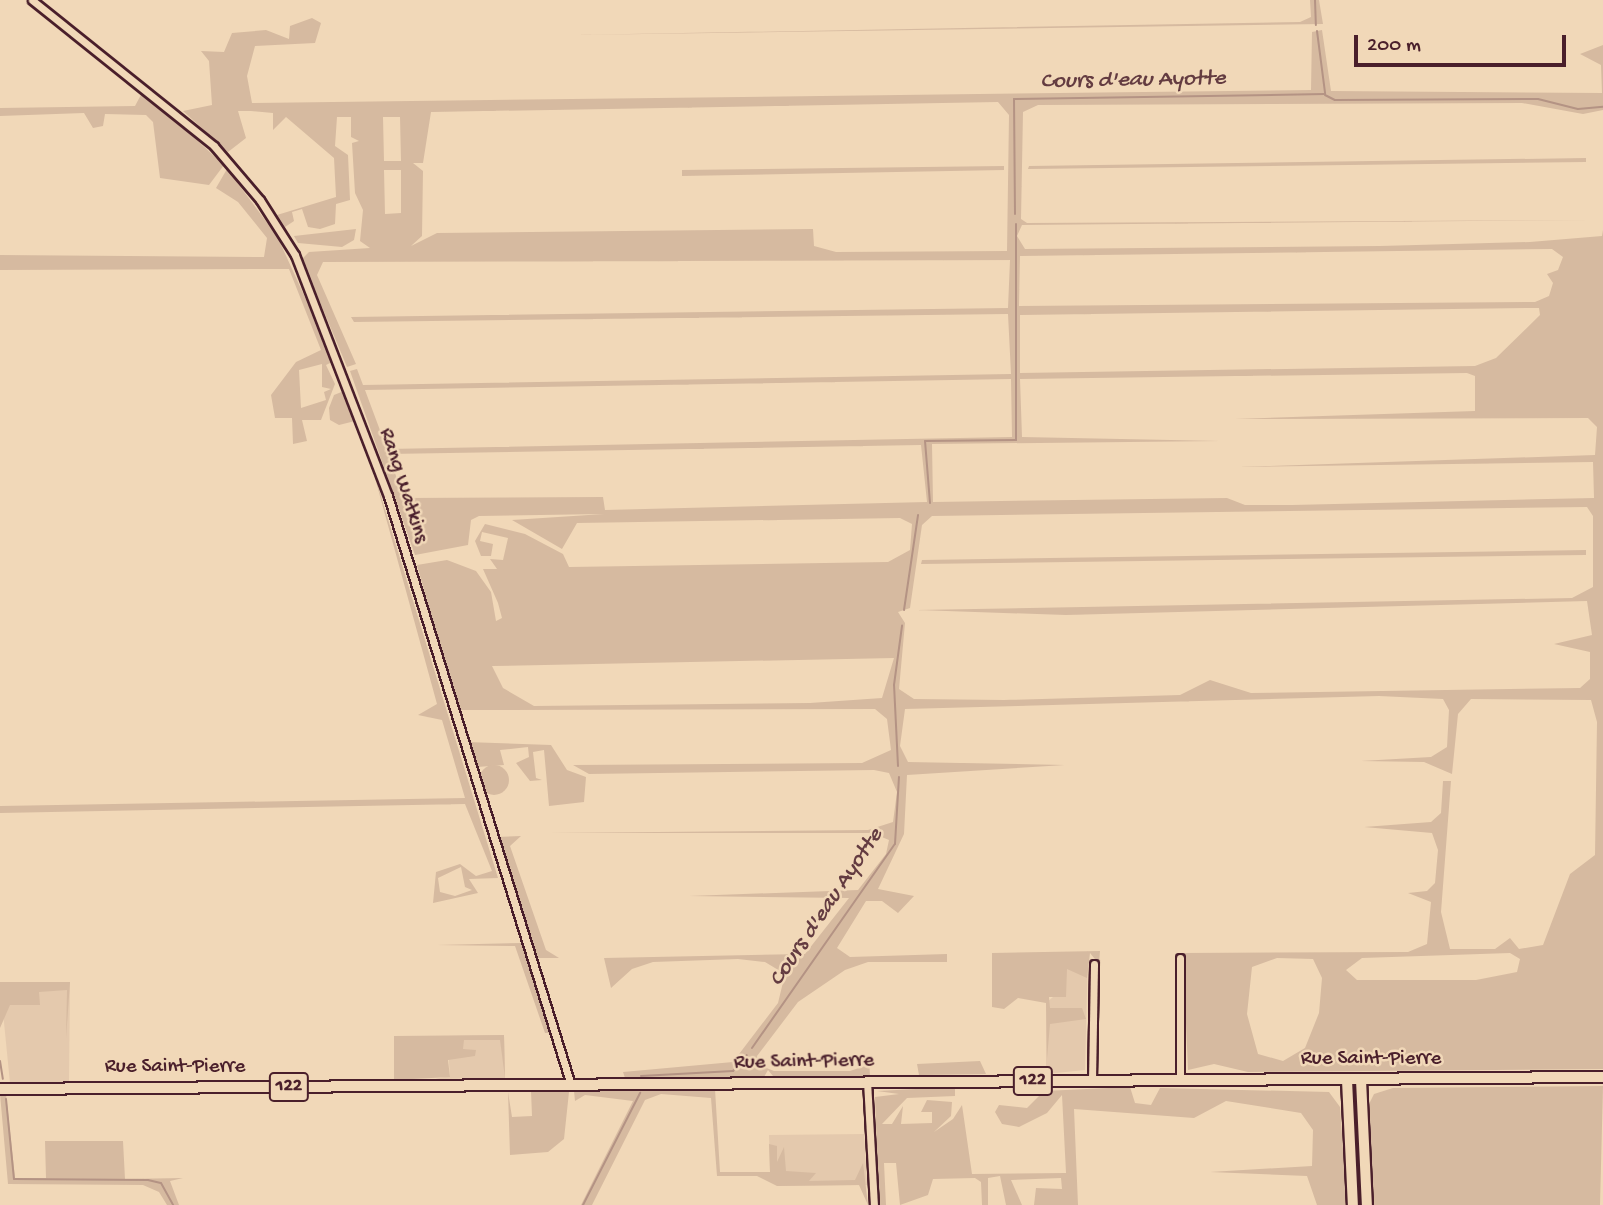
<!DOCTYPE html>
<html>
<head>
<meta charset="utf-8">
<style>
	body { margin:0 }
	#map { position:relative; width:1603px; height:1205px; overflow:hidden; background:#f1d8b8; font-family:"Gochi Hand",sans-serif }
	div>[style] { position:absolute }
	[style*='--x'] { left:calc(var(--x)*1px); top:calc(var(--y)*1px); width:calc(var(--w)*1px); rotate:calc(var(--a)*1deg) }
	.built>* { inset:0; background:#e4c9ad }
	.green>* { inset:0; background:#d6baa0 }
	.round { border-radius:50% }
	.stream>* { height:2px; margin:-1px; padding:0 1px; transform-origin:1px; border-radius:1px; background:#b49384 }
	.roads { filter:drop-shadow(2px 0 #4a1f2b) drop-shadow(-2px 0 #4a1f2b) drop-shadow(0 2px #4a1f2b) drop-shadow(0 -2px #4a1f2b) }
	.minor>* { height:7px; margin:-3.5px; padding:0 3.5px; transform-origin:3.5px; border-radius:3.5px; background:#f1d8b8 }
	.major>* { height:10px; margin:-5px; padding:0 5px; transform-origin:5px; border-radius:5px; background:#f1d8b8 }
	.highway>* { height:10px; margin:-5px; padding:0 5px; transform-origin:5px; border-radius:5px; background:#f1d8b8 }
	span { translate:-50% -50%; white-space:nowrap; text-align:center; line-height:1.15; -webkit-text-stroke:5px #f1d8b8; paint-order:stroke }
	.shield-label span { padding:2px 5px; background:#f1d8b8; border:2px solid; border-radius:5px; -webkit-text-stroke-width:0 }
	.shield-label { font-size:19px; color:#4a1f2b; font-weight:700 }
	.street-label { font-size:21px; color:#4a1f2b }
	.water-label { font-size:23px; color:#643c41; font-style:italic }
	.scale { position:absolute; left:1354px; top:35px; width:212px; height:32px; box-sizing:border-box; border:4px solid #4a1f2b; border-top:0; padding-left:9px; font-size:21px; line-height:24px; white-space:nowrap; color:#4a1f2b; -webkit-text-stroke:5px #f1d8b8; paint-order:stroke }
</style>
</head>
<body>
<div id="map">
	<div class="built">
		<div style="clip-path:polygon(1088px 951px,1085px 1070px,1046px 1074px,1046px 1003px,1053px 997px,1054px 980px)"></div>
		<div style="clip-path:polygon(0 982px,70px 982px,69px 1082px,10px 1083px)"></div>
		<div style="clip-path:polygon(504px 1035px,505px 1078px,435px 1079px,450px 1076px,447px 1036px)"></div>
		<div style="clip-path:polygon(864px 1134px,867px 1185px,777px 1186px,770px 1172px,769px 1135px)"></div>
	</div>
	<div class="green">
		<div style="clip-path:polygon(1310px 0,1319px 0,1323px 24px,574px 35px,1300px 22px,1311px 17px)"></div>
		<div style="clip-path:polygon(evenodd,312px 18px,321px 23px,315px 43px,255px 46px,247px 76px,252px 103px,1311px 90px,1312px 32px,1322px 30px,1331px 91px,1602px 93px,1601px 65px,1580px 54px,1603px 45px,1603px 110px,1583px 114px,1522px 103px,1038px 105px,1023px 112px,1021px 219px,1027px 223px,1592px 220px,1022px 225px,1017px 236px,1025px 249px,1380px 246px,1530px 242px,1602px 236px,1603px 230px,1603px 1069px,1248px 1072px,1214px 1064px,1188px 1070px,1183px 953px,1408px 952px,1427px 944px,1431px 902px,1408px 893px,1427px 891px,1435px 883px,1438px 850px,1432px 833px,1364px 827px,1431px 822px,1441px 813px,1443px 781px,1451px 781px,1441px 912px,1450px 949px,1495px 949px,1510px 938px,1519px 949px,1543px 945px,1570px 874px,1595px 855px,1597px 722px,1591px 700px,1471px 699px,1458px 714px,1452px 774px,1424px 762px,1361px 761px,1431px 757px,1447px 747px,1449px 710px,1443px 699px,1379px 696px,905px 709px,900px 746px,908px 762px,1065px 765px,907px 775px,904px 834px,878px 889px,914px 896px,898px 913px,882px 901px,866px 901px,837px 948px,850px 957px,947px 954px,947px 962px,868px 962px,845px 970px,798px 1002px,757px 1056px,759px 1065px,774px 1071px,850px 1071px,865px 1066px,869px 1057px,870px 1076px,773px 1076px,768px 1070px,764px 1077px,625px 1078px,623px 1072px,733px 1062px,778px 1003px,785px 974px,765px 962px,738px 959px,653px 962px,632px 969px,611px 988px,604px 958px,805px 954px,849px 898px,689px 896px,858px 890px,886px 854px,889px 840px,872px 833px,549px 833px,868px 830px,893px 822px,897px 792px,889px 773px,874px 770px,589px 774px,573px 765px,862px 763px,891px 750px,887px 719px,875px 709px,461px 710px,465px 736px,417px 565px,447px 560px,476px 571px,491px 592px,496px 621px,502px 618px,498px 603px,483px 569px,497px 569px,490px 559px,503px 560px,508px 538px,482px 532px,480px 541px,493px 544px,491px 556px,481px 556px,475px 541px,485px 524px,525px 534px,563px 554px,569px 567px,888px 562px,910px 550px,912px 524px,900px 518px,577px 523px,562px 549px,512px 520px,604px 514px,479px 516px,471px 520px,468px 545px,415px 555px,350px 371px,357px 369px,363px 385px,1011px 374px,1008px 314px,354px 322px,351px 317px,1008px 308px,1010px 260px,323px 262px,317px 275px,356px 364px,347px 367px,302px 259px,309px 252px,370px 248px,360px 241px,363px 210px,355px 193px,352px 143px,359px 141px,351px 137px,351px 117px,337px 117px,335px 146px,348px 155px,350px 200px,336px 204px,335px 224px,320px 229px,308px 227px,302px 209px,292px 212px,294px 221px,285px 227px,277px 215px,336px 197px,334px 158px,286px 117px,273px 130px,273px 113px,251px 111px,238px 111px,246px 138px,228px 152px,183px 111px,212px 105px,209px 61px,201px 51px,224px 52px,232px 33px,266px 30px,289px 39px,290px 26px,312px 18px,998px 102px,1009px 115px,1007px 251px,836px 252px,814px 246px,813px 229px,437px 233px,411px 246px,422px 236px,423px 171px,413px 163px,423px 163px,431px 112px,998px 102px,312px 18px,383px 117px,400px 117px,401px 161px,384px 161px,383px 117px,312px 18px,384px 170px,401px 170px,401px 213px,385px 214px,384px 170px,312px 18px,1552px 249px,1563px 257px,1558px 270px,1547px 274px,1553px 283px,1549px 296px,1535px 302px,1019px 306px,1020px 256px,1552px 249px,312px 18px,1530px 308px,1539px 308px,1540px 315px,1496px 358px,1475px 366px,1020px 373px,1020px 315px,1530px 308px,312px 18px,1467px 373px,1475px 376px,1475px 411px,1235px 419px,1588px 418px,1597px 427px,1595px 455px,1238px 467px,1593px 462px,1594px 498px,1292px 505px,1245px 505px,1227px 498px,933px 502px,932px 444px,1220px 441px,1022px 437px,1020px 379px,1467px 373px,312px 18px,1011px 379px,1012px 437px,387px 449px,365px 390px,1011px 379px,312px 18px,921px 445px,927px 502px,605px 510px,603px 497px,404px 498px,388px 454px,921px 445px,312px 18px,1587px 507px,1593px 516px,1593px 587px,1572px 598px,918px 610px,1066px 615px,1587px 601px,1592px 635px,1554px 644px,1590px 652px,1590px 679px,1580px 688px,1251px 693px,1210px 680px,1180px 695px,1004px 700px,914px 699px,899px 689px,905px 623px,898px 612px,910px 608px,922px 525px,932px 516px,1587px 507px,312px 18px,894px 658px,882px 698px,810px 703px,534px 706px,503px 688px,492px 666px,894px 658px,312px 18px,1510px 953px,1520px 959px,1517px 972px,1476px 980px,1357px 980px,1346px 970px,1362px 958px,1510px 953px,312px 18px,1277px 958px,1313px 959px,1322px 978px,1319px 1013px,1305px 1048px,1283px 1061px,1258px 1054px,1247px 1014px,1252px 967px,1277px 958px)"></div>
		<div style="clip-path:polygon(143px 91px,224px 165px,209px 185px,160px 178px,153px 122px,146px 115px,105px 114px,103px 126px,93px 128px,84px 113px,0 116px,0 108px,135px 106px)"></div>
		<div style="clip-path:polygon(1586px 158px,1586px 162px,1028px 169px,1029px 166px)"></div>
		<div style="clip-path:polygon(1004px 166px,1004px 170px,682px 176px,682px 170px)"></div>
		<div style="clip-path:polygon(evenodd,227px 169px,277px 236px,334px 361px,326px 365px,335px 384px,321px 420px,302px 420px,307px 441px,293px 444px,292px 418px,275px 418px,271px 395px,296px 362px,321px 350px,289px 269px,0 270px,0 255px,264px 257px,267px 238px,238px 202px,216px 188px,227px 169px,322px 364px,322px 387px,331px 389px,324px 392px,326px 400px,301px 408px,299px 370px,322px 364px)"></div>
		<div style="clip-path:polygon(356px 229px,354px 240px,342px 247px,298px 243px,294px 236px)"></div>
		<div style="clip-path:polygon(344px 391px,355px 421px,339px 425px,330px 420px,329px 408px,334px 395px)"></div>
		<div style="clip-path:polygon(evenodd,372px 467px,498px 878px,469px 879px,478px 893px,433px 903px,436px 872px,460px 864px,476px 876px,492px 871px,465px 804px,0 813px,0 806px,465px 798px,442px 720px,418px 715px,437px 704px,372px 467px,461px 867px,465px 887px,472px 890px,455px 896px,440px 892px,438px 878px,461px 867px)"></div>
		<div style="clip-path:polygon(1586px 550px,1586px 555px,921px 564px,922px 560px)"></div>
		<div style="clip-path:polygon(466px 742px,551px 745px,567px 770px,586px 777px,584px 802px,549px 806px,544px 750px,533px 752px,536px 778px,542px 780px,530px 781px,516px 763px,529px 757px,528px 747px,500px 750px,504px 765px,477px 767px)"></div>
		<div class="round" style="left:479px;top:765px;width:30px;height:30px"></div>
		<div style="clip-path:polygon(521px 836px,510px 846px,546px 950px,559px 958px,538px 958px,497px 837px)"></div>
		<div style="clip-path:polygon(522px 943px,551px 1033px,545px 1033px,515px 946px,437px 945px)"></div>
		<div style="clip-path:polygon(1100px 951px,1099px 964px,1090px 953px,1087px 978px,1067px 969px,1066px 997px,1049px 997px,1050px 1008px,1082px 1008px,1086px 1019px,1050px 1024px,1047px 1059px,1046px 1003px,1018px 998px,1004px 1009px,992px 1007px,992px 953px)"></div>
		<div style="clip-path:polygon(0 982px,70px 982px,66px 1039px,67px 990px,39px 992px,40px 1005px,10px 1005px,0 1028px)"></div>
		<div style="clip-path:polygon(504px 1035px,505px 1078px,500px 1040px,464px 1040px,463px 1049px,476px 1050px,475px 1056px,448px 1060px,450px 1077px,394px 1080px,394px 1036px)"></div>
		<div style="clip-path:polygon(980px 1061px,986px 1074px,919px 1075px,917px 1064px)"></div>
		<div style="clip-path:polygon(1603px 1086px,1600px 1205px,1373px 1205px,1368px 1106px,1374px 1094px,1393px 1088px)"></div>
		<div style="clip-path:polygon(955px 1087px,955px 1096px,907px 1098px,882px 1124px,892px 1124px,903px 1106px,901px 1124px,932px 1123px,932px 1112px,921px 1112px,927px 1100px,952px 1102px,951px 1116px,934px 1132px,953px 1119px,962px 1105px,972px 1174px,1066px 1173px,1062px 1095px,1047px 1113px,1019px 1127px,1002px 1124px,995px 1112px,999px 1105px,1027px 1108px,1044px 1091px,1130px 1087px,1135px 1103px,1151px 1105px,1160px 1088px,1329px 1092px,1340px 1107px,1347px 1205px,1317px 1205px,1307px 1176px,1210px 1172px,1312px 1166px,1313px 1130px,1301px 1113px,1226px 1101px,1194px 1118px,1074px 1109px,1078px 1205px,1034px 1205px,1036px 1188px,1062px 1189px,1061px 1178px,1011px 1180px,1022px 1205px,1006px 1205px,1000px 1176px,988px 1178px,988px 1205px,982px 1205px,981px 1182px,975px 1178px,933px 1179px,928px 1195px,900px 1205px,896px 1163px,884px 1163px,886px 1205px,879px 1205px,875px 1097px,899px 1094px,877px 1091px)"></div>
		<div style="clip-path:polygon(715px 1089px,720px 1172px,770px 1172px,769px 1144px,777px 1146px,777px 1162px,784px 1147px,786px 1171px,816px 1173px,809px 1181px,855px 1180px,863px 1163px,868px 1205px,859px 1185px,777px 1186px,757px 1176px,717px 1176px,711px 1098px,661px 1094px,645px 1100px,592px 1205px,581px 1205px,633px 1101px,585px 1095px,575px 1101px,574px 1091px)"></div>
		<div style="clip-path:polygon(531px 1091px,569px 1092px,564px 1139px,548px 1152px,510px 1155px,508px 1092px,512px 1117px,532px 1116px)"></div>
		<div style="clip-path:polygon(0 1094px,6px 1094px,15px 1178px,46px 1178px,45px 1141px,123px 1141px,125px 1179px,183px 1178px,170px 1181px,179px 1205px,167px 1205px,159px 1192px,143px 1185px,8px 1184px)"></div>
	</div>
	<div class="stream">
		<div style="--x:1315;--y:0;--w:25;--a:88"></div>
		<div style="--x:1317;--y:31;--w:63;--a:82.6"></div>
		<div style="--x:1325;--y:95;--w:11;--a:27"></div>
		<div style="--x:1335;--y:100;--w:203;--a:-0.3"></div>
		<div style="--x:1538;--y:99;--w:41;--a:14"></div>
		<div style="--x:1578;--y:109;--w:25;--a:-5"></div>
		<div style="--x:1015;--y:214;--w:115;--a:-90.5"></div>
		<div style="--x:1014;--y:99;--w:311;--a:-0.9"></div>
		<div style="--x:930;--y:503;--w:62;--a:-94.6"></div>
		<div style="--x:925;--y:441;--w:91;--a:-0.6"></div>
		<div style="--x:1016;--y:440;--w:216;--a:-90"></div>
		<div style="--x:904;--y:610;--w:96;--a:-81.6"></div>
		<div style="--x:898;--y:766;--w:81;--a:-92.8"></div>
		<div style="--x:894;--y:685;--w:60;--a:-82.3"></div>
		<div style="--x:752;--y:1048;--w:249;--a:-55"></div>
		<div style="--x:895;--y:844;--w:67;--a:-86.6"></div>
		<div style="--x:0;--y:1061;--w:18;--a:81"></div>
		<div style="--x:641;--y:1076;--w:92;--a:-3.1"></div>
		<div style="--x:733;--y:1071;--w:21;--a:-49"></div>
		<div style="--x:6;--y:1099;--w:80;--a:84.3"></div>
		<div style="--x:14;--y:1179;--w:134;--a:0.4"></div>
		<div style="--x:148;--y:1180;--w:13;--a:13"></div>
		<div style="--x:161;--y:1183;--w:25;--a:61"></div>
		<div style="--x:583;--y:1205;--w:126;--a:-63"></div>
	</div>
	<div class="roads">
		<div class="minor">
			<div style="--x:32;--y:0;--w:233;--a:38.7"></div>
			<div style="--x:214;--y:146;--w:71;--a:49.6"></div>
			<div style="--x:260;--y:200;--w:65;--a:57.5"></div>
			<div style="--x:295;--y:255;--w:258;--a:68.9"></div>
			<div style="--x:388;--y:496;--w:617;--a:72.74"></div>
			<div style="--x:1180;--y:958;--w:123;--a:90"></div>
			<div style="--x:1092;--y:1080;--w:116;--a:-89"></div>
			<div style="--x:867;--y:1081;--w:124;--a:86.8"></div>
		</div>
		<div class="major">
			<div style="--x:0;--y:1089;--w:1603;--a:-0.43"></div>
		</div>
		<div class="highway">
			<div style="--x:1347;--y:1080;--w:125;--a:87.3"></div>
			<div style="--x:1361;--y:1080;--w:125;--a:87.3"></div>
		</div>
	</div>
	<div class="shield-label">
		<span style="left:1033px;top:1081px">122</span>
		<span style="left:289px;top:1087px">122</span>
	</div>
	<div class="street-label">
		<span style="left:402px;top:486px;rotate:72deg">Rang Watkins</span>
		<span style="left:1371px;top:1060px">Rue Saint-Pierre</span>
		<span style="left:804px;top:1063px;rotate:-1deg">Rue Saint-Pierre</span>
		<span style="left:175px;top:1068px">Rue Saint-Pierre</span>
	</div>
	<div class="water-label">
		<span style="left:1133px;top:81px;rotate:-1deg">Cours d'eau Ayotte</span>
		<span style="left:827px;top:908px;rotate:-56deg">Cours d'eau Ayotte</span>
	</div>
	<div class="scale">200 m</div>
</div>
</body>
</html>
